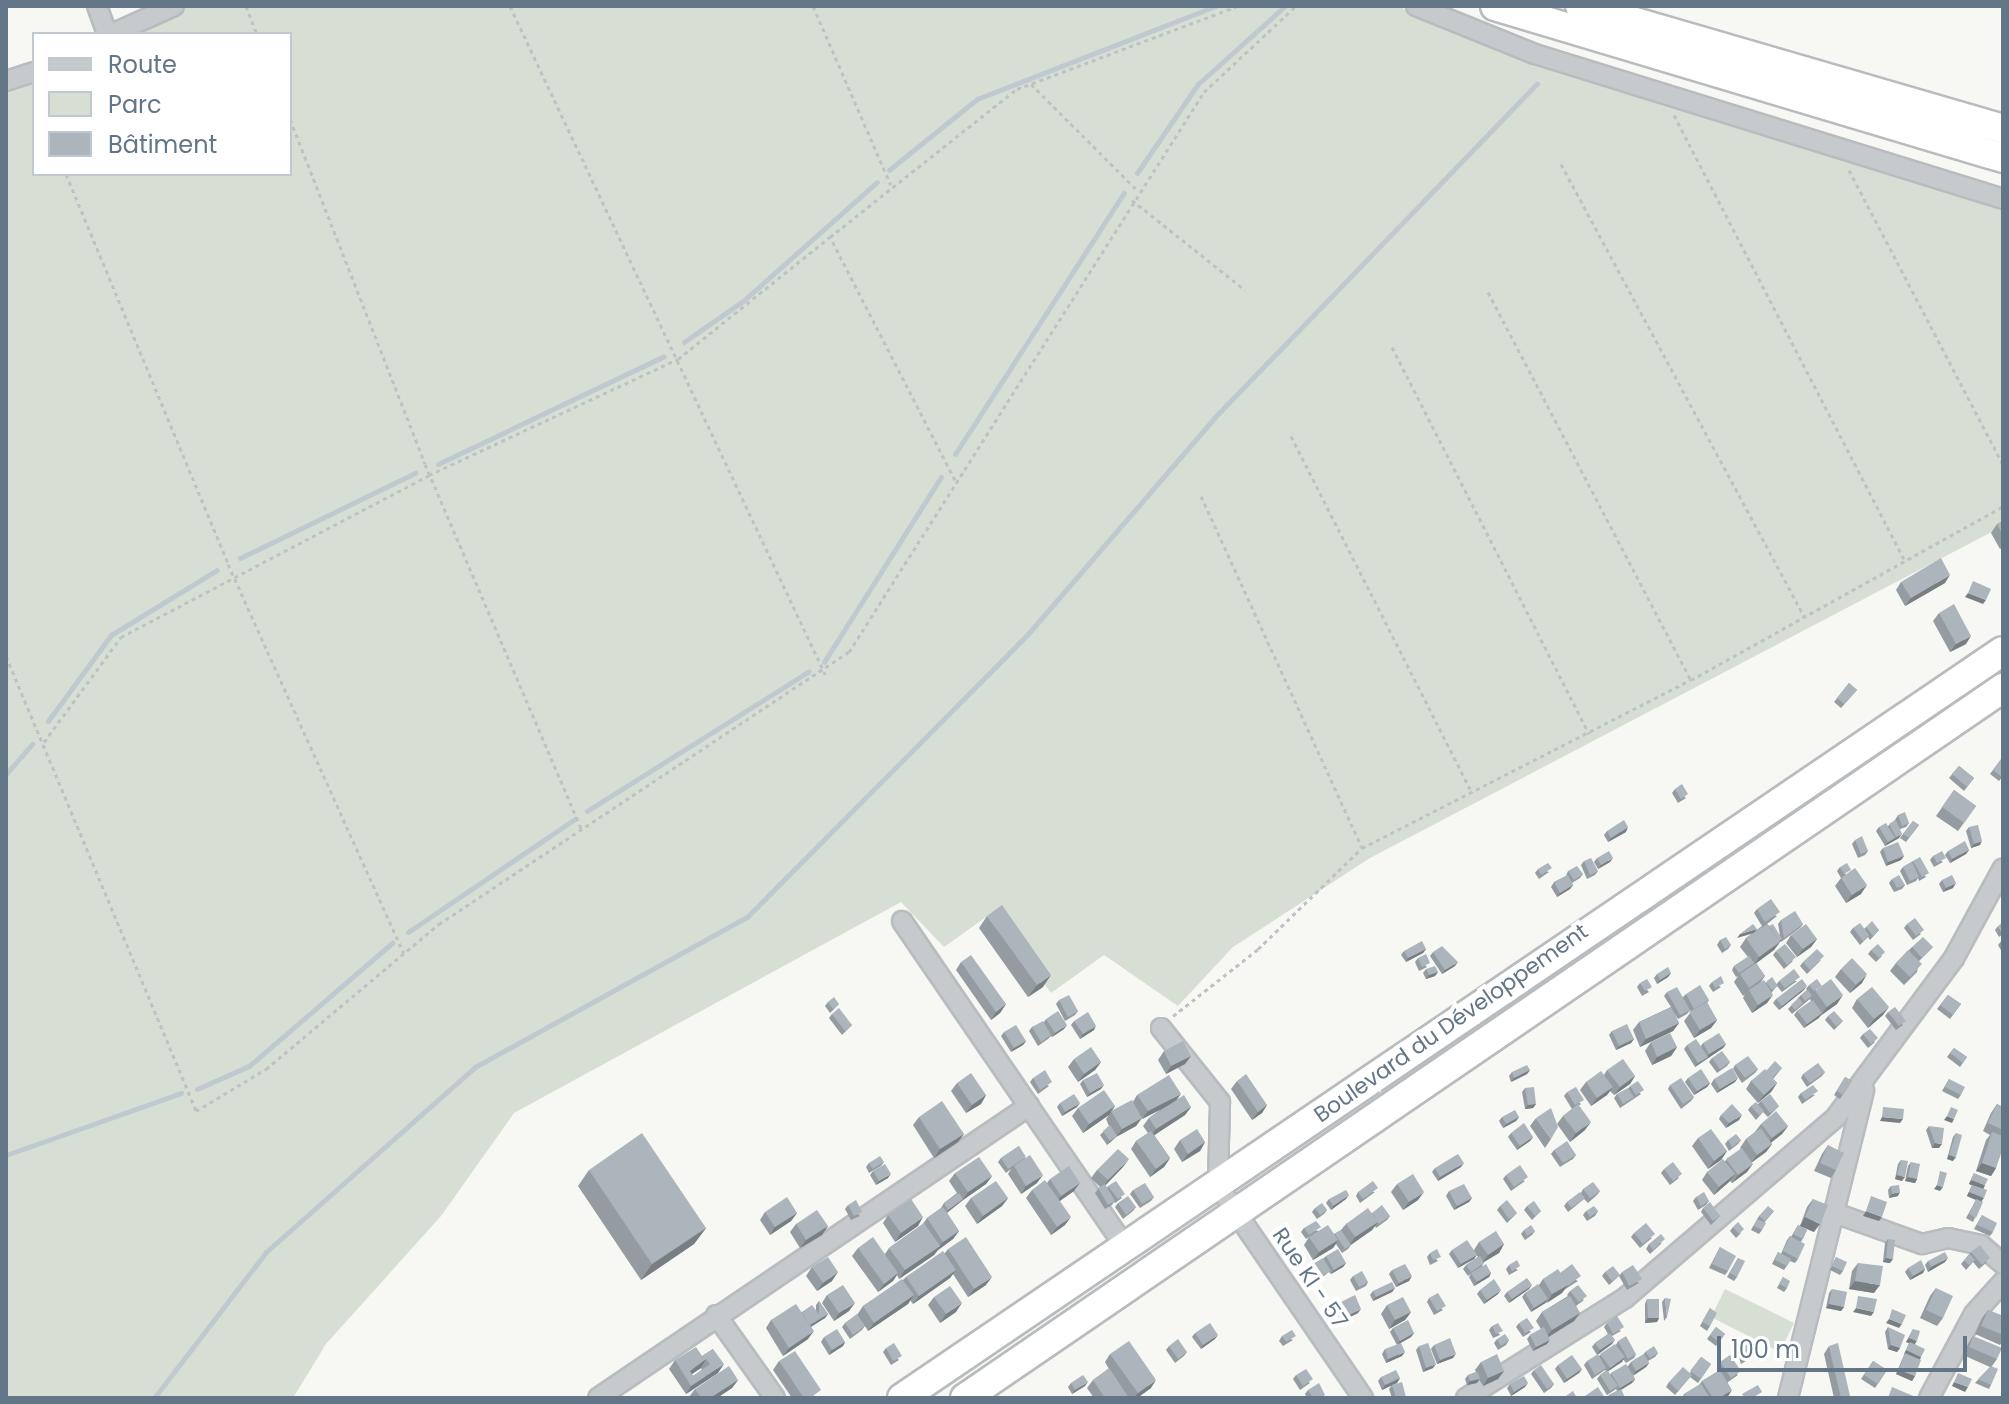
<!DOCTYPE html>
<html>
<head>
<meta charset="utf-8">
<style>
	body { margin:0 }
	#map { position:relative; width:2009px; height:1404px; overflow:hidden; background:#f7f7f3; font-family:Poppins,sans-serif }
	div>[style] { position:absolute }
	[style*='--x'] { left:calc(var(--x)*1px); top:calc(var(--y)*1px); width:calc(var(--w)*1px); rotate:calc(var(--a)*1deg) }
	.green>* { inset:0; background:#d7dfd4 }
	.stream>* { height:5px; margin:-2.5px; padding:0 2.5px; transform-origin:2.5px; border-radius:2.5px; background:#bfcad0 }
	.path>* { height:3px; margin-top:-1.5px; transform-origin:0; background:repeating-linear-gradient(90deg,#bfc2c4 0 4px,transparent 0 8px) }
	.roads { filter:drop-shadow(2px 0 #b8bcbf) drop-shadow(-2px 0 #b8bcbf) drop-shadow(0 2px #b8bcbf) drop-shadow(0 -2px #b8bcbf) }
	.minor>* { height:18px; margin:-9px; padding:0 9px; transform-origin:9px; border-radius:9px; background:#c6cacd }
	.highway>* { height:28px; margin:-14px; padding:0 14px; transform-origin:14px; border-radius:14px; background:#fff }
	.wall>* { inset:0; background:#949ca1 }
	.shaded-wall>* { inset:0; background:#787f83 }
	.building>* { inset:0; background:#acb5bb }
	span { translate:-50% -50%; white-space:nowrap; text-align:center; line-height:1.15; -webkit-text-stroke:8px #fff; paint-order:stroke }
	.street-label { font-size:22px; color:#637687 }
	.frame { position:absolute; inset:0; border:8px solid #637687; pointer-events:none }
	.legend { position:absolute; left:32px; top:32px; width:260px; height:144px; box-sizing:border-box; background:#fff; border:2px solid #c1c8cf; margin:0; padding:10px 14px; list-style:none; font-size:24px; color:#637687 }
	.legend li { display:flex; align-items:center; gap:16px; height:40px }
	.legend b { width:40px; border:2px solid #c1c8cf }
	.scale { position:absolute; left:1717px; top:1336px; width:250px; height:36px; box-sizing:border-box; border:4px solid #637687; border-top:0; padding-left:10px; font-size:24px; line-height:28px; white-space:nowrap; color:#637687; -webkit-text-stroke:6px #fff; paint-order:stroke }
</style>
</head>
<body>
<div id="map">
	<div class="green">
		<div style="clip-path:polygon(190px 6px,1397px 6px,1590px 82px,2003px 205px,2003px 526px,1370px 858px,1233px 947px,1178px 1006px,1104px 955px,1051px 993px,993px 912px,944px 947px,901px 902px,514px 1113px,441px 1216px,326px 1344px,293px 1398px,6px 1398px,6px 90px,34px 77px,34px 174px,290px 174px,290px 34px,129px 34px)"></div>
		<div style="clip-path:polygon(1725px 1289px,1794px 1323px,1780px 1352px,1711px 1317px)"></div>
	</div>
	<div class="stream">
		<div style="--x:889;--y:170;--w:113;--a:-38.9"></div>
		<div style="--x:977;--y:99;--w:256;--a:-21.3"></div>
		<div style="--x:1137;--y:173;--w:108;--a:-55.6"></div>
		<div style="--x:1198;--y:84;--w:117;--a:-41.9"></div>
		<div style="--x:684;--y:342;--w:72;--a:-34.8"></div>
		<div style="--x:743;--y:301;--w:179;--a:-41.6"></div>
		<div style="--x:955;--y:454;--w:311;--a:-57.1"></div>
		<div style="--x:438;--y:464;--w:250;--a:-25.5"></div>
		<div style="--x:240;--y:558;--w:195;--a:-25.9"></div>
		<div style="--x:824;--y:662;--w:219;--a:-57.7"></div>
		<div style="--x:48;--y:721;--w:107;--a:-53.8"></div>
		<div style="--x:111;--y:635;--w:124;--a:-31.5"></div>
		<div style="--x:6;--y:774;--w:40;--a:-49"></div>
		<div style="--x:587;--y:811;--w:262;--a:-32.2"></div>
		<div style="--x:408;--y:932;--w:202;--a:-34.1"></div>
		<div style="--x:197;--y:1089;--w:57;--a:-23.9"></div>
		<div style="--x:249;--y:1066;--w:189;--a:-40.7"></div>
		<div style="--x:6;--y:1155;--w:186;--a:-19.5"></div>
		<div style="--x:154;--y:1398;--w:184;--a:-52.5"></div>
		<div style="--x:266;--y:1252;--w:279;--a:-41.5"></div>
		<div style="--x:475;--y:1067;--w:312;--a:-28.9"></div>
		<div style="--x:748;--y:916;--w:396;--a:-45.2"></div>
		<div style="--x:1027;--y:635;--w:286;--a:-49.2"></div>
		<div style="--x:1214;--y:418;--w:465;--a:-46"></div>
	</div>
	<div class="path">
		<div style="--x:246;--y:6;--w:30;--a:69"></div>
		<div style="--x:510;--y:6;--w:739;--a:64.75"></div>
		<div style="--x:813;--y:6;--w:195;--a:66.5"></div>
		<div style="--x:1031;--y:84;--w:151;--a:45"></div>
		<div style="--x:1674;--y:115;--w:500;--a:62.62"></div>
		<div style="--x:290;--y:119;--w:370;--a:68.6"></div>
		<div style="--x:425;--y:464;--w:399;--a:66.8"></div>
		<div style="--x:1561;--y:164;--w:513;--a:61.74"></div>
		<div style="--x:1849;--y:170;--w:332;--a:62.4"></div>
		<div style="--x:66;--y:174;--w:422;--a:67.4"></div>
		<div style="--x:228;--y:564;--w:427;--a:65.7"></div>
		<div style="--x:1132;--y:200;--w:144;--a:38.5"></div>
		<div style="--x:1488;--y:292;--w:438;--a:62.4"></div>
		<div style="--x:1392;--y:347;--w:434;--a:63"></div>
		<div style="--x:1291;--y:436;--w:400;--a:63.1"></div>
		<div style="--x:955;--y:480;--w:273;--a:-117.2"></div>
		<div style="--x:830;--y:237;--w:238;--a:-38.4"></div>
		<div style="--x:1017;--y:89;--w:236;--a:-20.6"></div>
		<div style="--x:1201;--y:496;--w:387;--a:65.4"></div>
		<div style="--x:6;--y:656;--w:493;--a:67.3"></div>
		<div style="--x:196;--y:1111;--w:82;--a:-31"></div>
		<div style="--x:266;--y:1069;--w:226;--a:-40"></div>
		<div style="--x:439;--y:924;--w:492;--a:-33.6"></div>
		<div style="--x:849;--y:652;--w:663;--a:-57.63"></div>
		<div style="--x:1204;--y:92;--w:126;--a:-43.1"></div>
		<div style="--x:44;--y:742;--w:130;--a:-53.7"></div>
		<div style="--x:121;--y:637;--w:348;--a:-27.7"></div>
		<div style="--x:429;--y:475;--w:275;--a:-25"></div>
		<div style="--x:678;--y:359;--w:195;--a:-38.8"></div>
		<div style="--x:1173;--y:1016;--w:108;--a:-38.2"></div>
		<div style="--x:1258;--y:949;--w:145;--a:-44.2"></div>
		<div style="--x:1362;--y:848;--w:369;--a:-27.1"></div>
		<div style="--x:1691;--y:680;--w:357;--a:-29.1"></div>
	</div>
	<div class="roads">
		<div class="minor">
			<div style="--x:97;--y:6;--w:30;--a:70"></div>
			<div style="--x:1416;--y:6;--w:128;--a:22"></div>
			<div style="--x:1535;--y:54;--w:490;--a:17.2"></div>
			<div style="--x:112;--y:34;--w:68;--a:-24.3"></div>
			<div style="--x:6;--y:81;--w:29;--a:-18"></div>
			<div style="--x:902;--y:921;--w:398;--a:55.6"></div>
			<div style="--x:1161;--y:1028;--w:95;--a:51.4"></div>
			<div style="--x:1220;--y:1102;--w:84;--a:91.4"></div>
			<div style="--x:1218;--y:1186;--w:257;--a:55.6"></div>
			<div style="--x:1832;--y:1212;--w:96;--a:19.6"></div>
			<div style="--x:1922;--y:1244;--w:27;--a:-13"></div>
			<div style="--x:1948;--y:1238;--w:34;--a:12"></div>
			<div style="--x:1981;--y:1245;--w:29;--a:41"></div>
			<div style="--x:716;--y:1315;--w:102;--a:54.6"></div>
			<div style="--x:598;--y:1398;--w:521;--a:-34.12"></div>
			<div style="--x:1466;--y:1398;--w:188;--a:-32.2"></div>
			<div style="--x:1625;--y:1298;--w:278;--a:-40.6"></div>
			<div style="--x:1836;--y:1117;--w:198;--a:-53.4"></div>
			<div style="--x:1954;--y:958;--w:102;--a:-61.4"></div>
			<div style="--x:1788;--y:1398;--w:317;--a:-76.1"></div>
			<div style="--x:1929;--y:1398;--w:95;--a:-61.8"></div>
			<div style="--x:1974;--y:1314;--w:43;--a:-47.8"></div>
		</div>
		<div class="highway">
			<div style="--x:1495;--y:6;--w:530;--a:16.66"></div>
			<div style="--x:1580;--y:6;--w:441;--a:16.2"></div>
			<div style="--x:902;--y:1398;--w:1330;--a:-34.16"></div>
			<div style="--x:965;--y:1398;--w:1258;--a:-34.37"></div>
		</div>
	</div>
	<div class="wall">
		<div style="clip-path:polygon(2003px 521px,2003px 547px,2000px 549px,1991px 533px,1997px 524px)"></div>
		<div style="clip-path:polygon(1901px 582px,1945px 583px,1905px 606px,1896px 590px)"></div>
		<div style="clip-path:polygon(1939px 613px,1966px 644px,1950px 652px,1933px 621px)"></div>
		<div style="clip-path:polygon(1849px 683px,1857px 690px,1841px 708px,1834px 702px)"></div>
		<div style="clip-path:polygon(2002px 758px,2003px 776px,1999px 781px,1990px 774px)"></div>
		<div style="clip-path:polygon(1959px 766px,1974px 778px,1964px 791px,1949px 778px)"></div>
		<div style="clip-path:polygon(1675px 789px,1686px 798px,1678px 803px,1672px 793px)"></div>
		<div style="clip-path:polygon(1954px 790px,1976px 806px,1958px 831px,1936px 816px)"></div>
		<div style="clip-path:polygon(1898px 815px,1909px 823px,1906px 827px,1900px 829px,1899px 838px,1885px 846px,1876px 831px,1879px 827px,1888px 826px,1895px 820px)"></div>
		<div style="clip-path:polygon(1913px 821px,1919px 825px,1906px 842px,1900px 838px)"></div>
		<div style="clip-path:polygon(1969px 827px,1980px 845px,1971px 848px,1966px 831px)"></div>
		<div style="clip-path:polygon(1607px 831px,1626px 832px,1608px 842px,1604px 835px)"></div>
		<div style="clip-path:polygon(1855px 840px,1868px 851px,1865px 855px,1858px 858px,1852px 844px)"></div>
		<div style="clip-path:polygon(1883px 848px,1904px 856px,1901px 860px,1886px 866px,1880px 852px)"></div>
		<div style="clip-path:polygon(1969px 850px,1966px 854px,1950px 863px,1945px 855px,1948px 851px)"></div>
		<div style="clip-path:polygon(1933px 856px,1943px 862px,1934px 867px,1930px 860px)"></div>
		<div style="clip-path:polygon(1597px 858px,1610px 862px,1598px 869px,1594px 862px)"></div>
		<div style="clip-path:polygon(1584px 861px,1598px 871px,1595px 875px,1587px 879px,1581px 865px)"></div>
		<div style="clip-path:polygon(1913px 861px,1926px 877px,1919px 881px,1918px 878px,1916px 881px,1907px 885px,1900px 871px,1903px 867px)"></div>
		<div style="clip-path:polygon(1840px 867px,1861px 894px,1846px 903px,1835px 886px,1841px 878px,1837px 871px)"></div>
		<div style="clip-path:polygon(1538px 869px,1549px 872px,1539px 879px,1535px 873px)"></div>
		<div style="clip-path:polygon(1568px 871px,1583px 874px,1580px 878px,1572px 883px,1573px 885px,1570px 889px,1557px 897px,1551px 887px,1554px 882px,1566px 876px)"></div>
		<div style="clip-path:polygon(1892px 879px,1905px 885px,1902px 889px,1894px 892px,1889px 883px)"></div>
		<div style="clip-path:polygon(1942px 880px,1953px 888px,1943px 892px,1939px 884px)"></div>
		<div style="clip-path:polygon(1757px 909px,1777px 916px,1767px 924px,1780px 935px,1778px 924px,1781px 920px,1803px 924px,1800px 928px,1781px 942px,1781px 941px,1774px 950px,1756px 963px,1765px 976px,1761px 982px,1777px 984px,1779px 981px,1797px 981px,1782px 992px,1777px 986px,1772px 992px,1767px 1003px,1752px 1013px,1743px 998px,1745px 994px,1743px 996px,1734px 982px,1738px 976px,1736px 977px,1732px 970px,1734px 966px,1748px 957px,1740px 947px,1746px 938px,1762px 926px,1754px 913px)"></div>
		<div style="clip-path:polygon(987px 916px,1043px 987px,1028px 997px,979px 928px)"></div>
		<div style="clip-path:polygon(1907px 924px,1921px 934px,1913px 940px,1904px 928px)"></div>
		<div style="clip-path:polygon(1998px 926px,2003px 934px,1999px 937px,1995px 930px)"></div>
		<div style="clip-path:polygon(1866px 927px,1879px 930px,1870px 940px,1868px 937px,1860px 945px,1850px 932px,1853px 928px,1864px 929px)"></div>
		<div style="clip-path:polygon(1791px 935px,1817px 939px,1811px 947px,1797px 957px,1786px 943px)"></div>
		<div style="clip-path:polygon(2003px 939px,2003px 951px,2002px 952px,1998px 945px)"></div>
		<div style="clip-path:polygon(1720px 940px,1731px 945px,1728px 949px,1722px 953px,1717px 945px)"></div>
		<div style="clip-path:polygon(1912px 947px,1933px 947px,1919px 961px,1917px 972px,1904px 985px,1890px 971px,1896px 963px)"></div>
		<div style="clip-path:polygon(1426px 949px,1423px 953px,1406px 962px,1401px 955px,1404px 951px)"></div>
		<div style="clip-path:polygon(1871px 950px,1882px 956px,1876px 962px,1868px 954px)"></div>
		<div style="clip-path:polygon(1776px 951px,1793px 961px,1784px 969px,1773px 955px)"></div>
		<div style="clip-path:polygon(1433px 952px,1455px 966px,1442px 974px,1430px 956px)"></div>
		<div style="clip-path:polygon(1418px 958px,1427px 967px,1419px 971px,1415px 962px)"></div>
		<div style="clip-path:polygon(1821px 960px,1807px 974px,1800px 966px,1803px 962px)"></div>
		<div style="clip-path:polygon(961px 962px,1006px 1004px,1000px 1013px,991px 1020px,956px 970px)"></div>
		<div style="clip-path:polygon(1426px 969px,1438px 972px,1435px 976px,1426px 979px,1423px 973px)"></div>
		<div style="clip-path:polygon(1841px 969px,1862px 983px,1850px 993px,1835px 977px)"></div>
		<div style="clip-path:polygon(1671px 973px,1668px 977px,1657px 984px,1654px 978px,1657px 974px)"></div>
		<div style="clip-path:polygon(1712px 982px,1721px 987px,1713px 992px,1709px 986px)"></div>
		<div style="clip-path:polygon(1640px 983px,1649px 992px,1642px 996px,1637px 987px)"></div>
		<div style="clip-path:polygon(1809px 985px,1837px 1004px,1804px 1028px,1794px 1015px,1797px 1011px,1811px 1001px,1810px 999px,1792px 1014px,1788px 1009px,1801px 995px,1807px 990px,1806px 989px)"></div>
		<div style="clip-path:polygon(1804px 990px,1779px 1010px,1773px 1003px,1776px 999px)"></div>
		<div style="clip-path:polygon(1667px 992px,1683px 997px,1686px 994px,1709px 1000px,1707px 1003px,1717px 1020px,1711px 1028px,1694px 1038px,1684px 1021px,1691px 1012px,1690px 1010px,1687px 1014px,1678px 1019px,1673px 1012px,1679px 1023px,1673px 1031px,1640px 1047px,1633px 1030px,1639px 1022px,1671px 1007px,1664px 996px)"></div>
		<div style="clip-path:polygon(1948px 995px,1961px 1004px,1950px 1019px,1937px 1009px)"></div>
		<div style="clip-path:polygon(1857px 999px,1883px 1015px,1868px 1028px,1852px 1008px)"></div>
		<div style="clip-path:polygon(1059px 1000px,1078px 1011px,1075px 1015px,1065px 1021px,1056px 1004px)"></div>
		<div style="clip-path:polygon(828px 1002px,839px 1004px,830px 1013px,825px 1006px)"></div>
		<div style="clip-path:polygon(1888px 1012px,1903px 1025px,1896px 1030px,1885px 1016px)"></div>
		<div style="clip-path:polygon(832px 1014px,852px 1025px,842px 1035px,829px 1018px)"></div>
		<div style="clip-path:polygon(1828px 1016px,1843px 1021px,1834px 1030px,1825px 1020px)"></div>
		<div style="clip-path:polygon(1046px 1019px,1064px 1029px,1052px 1037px,1051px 1036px,1048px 1039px,1038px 1046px,1029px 1031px,1032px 1027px,1044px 1022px)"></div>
		<div style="clip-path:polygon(1074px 1021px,1094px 1030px,1080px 1039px,1071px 1025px)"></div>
		<div style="clip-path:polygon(1612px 1031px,1634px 1039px,1631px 1043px,1616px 1050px,1609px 1035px)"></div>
		<div style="clip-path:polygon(1004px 1032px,1026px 1041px,1023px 1045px,1011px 1052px,1001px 1036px)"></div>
		<div style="clip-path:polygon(1863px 1034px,1875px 1042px,1868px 1048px,1860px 1038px)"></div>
		<div style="clip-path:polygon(1651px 1042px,1677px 1047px,1671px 1056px,1652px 1065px,1645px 1051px)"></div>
		<div style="clip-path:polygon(1703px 1043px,1726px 1044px,1723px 1048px,1695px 1067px,1684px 1049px,1687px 1045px,1701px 1046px)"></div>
		<div style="clip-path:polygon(1954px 1048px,1967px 1057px,1960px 1067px,1947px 1057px)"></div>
		<div style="clip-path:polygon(1164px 1051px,1191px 1056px,1185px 1064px,1166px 1074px,1158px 1060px)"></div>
		<div style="clip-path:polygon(1712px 1058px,1730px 1062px,1727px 1066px,1717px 1073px,1709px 1062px)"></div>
		<div style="clip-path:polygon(1074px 1059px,1101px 1062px,1095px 1070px,1078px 1082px,1068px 1067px)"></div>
		<div style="clip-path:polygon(1735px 1065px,1758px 1069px,1755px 1073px,1742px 1083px,1733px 1069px)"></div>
		<div style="clip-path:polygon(1782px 1068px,1773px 1079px,1777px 1083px,1771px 1092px,1758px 1103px,1746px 1089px,1751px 1081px,1766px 1071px)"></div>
		<div style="clip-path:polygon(1530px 1070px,1527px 1074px,1511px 1082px,1509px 1076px,1512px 1072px)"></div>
		<div style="clip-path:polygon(1607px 1070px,1635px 1076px,1630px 1084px,1614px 1095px,1610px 1091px,1607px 1095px,1591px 1106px,1580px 1090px,1586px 1082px,1604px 1075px)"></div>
		<div style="clip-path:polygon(1825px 1072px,1822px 1076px,1807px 1087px,1801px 1078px,1803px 1074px)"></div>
		<div style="clip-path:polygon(1845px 1077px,1852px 1081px,1840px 1099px,1834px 1095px)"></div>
		<div style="clip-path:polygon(1033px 1078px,1049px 1086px,1038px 1094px,1030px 1082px)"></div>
		<div style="clip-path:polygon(1688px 1078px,1710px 1083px,1707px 1087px,1694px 1095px,1685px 1082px)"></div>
		<div style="clip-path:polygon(1714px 1079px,1735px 1082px,1717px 1093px,1711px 1084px)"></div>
		<div style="clip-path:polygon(1949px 1079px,1961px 1095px,1958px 1099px,1942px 1091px)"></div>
		<div style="clip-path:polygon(1083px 1080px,1101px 1089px,1087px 1097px,1080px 1084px)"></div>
		<div style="clip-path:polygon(1237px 1081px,1267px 1105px,1262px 1113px,1252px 1120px,1231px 1089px)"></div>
		<div style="clip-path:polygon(957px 1083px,986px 1095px,981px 1104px,966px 1113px,951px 1091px)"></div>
		<div style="clip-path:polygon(1670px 1085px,1694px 1097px,1691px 1101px,1681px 1109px,1668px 1089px)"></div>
		<div style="clip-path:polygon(1630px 1086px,1641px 1094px,1620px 1108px,1614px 1098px,1617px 1094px,1628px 1089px)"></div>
		<div style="clip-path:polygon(1525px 1088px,1536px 1104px,1533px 1108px,1525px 1109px,1522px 1092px)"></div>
		<div style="clip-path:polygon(1567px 1092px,1581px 1104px,1578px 1106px,1585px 1130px,1570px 1142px,1557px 1124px,1563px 1116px,1572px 1109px,1564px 1096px)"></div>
		<div style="clip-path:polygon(1801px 1093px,1815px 1095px,1802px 1104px,1798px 1097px)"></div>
		<div style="clip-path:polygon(1137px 1095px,1178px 1099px,1191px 1107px,1185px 1115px,1154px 1135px,1170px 1158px,1164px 1167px,1150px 1177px,1131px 1149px,1136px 1141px,1148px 1133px,1143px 1126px,1149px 1118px,1160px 1110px,1142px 1119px,1141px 1118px,1136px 1126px,1116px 1137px,1107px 1145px,1100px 1135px,1109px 1126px,1106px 1119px,1109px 1115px,1083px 1133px,1072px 1116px,1078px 1108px,1115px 1106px,1111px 1111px,1133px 1102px)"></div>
		<div style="clip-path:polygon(1761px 1101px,1779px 1106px,1768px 1117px,1763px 1112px,1756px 1120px,1748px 1110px,1751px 1106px,1758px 1104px)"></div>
		<div style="clip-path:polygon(1060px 1103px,1077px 1107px,1062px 1116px,1057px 1107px)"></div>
		<div style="clip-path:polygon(1997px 1104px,2003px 1107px,2003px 1135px,1996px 1168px,1991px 1176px,1976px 1171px,1986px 1140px,1990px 1135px,1983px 1131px,1991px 1113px)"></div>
		<div style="clip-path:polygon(1721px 1115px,1739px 1120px,1726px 1128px,1719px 1119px)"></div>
		<div style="clip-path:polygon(919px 1117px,964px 1134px,958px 1142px,934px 1158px,913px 1125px)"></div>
		<div style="clip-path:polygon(1502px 1117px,1519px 1117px,1516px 1121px,1503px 1128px,1499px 1121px)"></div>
		<div style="clip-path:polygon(1536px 1118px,1551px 1139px,1545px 1148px,1530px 1126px)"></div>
		<div style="clip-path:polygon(1761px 1124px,1788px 1126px,1782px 1134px,1771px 1143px,1772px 1144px,1766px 1152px,1752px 1162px,1747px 1172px,1732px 1183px,1730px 1181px,1714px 1195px,1702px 1180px,1707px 1172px,1725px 1161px,1741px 1149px,1740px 1148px,1746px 1139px,1755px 1132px)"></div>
		<div style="clip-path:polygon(1929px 1126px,1939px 1148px,1932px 1148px,1926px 1130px)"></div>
		<div style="clip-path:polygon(1511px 1133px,1533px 1137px,1530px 1141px,1517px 1150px,1508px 1137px)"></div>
		<div style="clip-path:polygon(1956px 1133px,1953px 1161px,1947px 1159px,1953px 1137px)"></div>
		<div style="clip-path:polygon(1698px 1138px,1727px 1151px,1721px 1160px,1708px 1169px,1692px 1146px)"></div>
		<div style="clip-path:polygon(1180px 1140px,1205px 1142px,1200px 1151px,1182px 1162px,1174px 1149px)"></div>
		<div style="clip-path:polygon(1728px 1140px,1741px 1140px,1738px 1144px,1729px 1151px,1725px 1144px)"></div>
		<div style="clip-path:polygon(1828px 1145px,1836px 1170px,1831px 1178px,1814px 1171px,1822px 1154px)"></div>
		<div style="clip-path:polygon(1019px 1146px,1037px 1183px,1021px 1194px,1008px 1174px,1011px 1169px,1006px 1173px,998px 1162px,1001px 1158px)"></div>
		<div style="clip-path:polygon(1554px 1150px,1576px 1155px,1573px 1159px,1560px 1167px,1551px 1154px)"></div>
		<div style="clip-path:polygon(1901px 1160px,1902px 1181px,1895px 1179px,1898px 1164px)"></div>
		<div style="clip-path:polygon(884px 1162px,881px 1166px,869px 1173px,866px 1167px,869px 1163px)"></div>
		<div style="clip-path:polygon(1911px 1162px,1917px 1179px,1915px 1183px,1905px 1181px,1908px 1166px)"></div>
		<div style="clip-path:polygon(1123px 1167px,1105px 1185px,1107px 1188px,1108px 1186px,1122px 1198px,1115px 1203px,1114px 1202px,1112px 1205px,1105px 1209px,1095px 1193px,1100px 1187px,1091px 1178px,1097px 1170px)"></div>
		<div style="clip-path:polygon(1461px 1167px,1438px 1181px,1432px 1172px,1435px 1168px)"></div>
		<div style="clip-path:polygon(1664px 1169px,1679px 1178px,1670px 1185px,1661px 1173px)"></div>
		<div style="clip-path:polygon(589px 1170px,706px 1228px,694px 1244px,641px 1280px,578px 1186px)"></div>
		<div style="clip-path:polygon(873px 1171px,888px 1178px,876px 1185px,870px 1175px)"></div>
		<div style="clip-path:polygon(955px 1173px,992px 1176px,986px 1184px,963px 1200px,947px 1213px,959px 1231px,953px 1239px,938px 1250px,934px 1255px,899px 1279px,897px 1275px,893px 1281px,878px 1292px,852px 1256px,858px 1248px,885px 1254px,889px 1248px,923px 1224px,927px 1218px,941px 1208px,944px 1203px,957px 1193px,949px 1181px)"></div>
		<div style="clip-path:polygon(1974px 1173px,1983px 1189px,1982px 1202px,1973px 1222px,1966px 1218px,1976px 1200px,1967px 1196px,1972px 1185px,1969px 1184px)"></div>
		<div style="clip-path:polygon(1506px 1175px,1525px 1181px,1511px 1191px,1503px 1179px)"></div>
		<div style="clip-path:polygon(1050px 1179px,1074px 1191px,1060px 1201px,1065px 1225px,1051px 1235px,1026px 1198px,1032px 1190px,1047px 1183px)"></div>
		<div style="clip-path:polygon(1397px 1184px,1418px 1200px,1403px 1210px,1391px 1192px)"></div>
		<div style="clip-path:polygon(1891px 1186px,1898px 1196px,1889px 1198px,1888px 1190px)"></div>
		<div style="clip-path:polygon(1583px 1189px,1600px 1191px,1597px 1195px,1588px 1203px,1584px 1199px,1568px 1212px,1564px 1206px,1567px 1202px,1581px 1193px)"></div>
		<div style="clip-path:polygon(1133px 1190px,1154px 1197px,1151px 1201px,1140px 1208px,1130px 1194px)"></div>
		<div style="clip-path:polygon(1449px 1191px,1472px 1198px,1469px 1202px,1454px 1210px,1446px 1196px)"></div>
		<div style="clip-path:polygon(1358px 1192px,1375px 1192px,1360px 1203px,1356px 1196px)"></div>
		<div style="clip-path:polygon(1696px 1197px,1709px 1201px,1706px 1205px,1698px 1210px,1693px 1201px)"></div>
		<div style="clip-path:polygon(971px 1198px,1008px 1198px,1002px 1206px,977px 1224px,965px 1206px)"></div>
		<div style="clip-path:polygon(1329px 1199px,1346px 1199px,1331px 1210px,1326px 1203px)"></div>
		<div style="clip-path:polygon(1813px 1199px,1814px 1232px,1800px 1226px,1807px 1207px)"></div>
		<div style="clip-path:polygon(1118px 1203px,1136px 1207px,1133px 1211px,1123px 1219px,1115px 1207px)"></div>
		<div style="clip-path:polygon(848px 1205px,860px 1216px,851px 1220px,845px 1209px)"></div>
		<div style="clip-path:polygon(1500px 1206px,1517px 1213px,1507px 1223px,1497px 1210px)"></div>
		<div style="clip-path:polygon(1527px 1206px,1541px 1211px,1532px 1220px,1524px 1210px)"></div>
		<div style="clip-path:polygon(1315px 1208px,1327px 1210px,1324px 1214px,1317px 1219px,1312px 1212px)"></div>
		<div style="clip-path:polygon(1703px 1208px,1720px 1216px,1711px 1225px,1701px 1212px)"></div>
		<div style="clip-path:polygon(1586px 1211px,1598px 1211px,1595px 1216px,1587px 1221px,1583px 1215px)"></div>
		<div style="clip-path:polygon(1774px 1211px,1764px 1223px,1762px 1230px,1759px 1234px,1751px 1230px,1759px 1216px)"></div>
		<div style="clip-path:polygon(765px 1212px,797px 1213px,791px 1221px,770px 1235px,760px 1220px)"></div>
		<div style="clip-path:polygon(1372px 1213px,1390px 1216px,1387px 1220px,1376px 1228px,1375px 1226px,1372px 1230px,1351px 1245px,1348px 1249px,1342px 1253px,1336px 1244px,1333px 1248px,1313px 1260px,1304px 1245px,1309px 1237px,1306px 1239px,1301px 1232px,1304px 1228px,1334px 1234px,1341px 1230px,1346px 1224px)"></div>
		<div style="clip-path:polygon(888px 1215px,918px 1226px,895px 1242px,883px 1223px)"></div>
		<div style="clip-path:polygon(1982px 1215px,1993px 1232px,1990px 1236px,1974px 1229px)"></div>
		<div style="clip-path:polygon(796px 1224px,828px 1226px,822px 1235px,800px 1248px,790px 1232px)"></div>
		<div style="clip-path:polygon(1798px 1225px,1807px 1230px,1801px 1242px,1798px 1259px,1795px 1263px,1790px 1261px,1784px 1270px,1772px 1264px,1778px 1252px,1781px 1254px,1787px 1240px,1790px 1236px,1791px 1237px)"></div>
		<div style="clip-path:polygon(1733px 1227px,1741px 1233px,1736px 1238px,1730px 1231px)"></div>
		<div style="clip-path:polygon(1524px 1230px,1535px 1231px,1532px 1235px,1525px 1240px,1521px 1234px)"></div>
		<div style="clip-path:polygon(1634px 1233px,1652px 1238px,1640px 1248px,1631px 1237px)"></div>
		<div style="clip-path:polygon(1888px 1239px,1890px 1263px,1883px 1262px,1885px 1243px)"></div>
		<div style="clip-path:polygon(1479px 1242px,1504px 1244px,1499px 1253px,1484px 1262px,1482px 1266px,1491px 1273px,1489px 1277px,1474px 1286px,1469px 1277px,1471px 1274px,1468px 1276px,1463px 1269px,1466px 1265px,1478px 1257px,1476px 1255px,1474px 1259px,1458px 1268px,1449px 1254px,1452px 1250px,1474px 1250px)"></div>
		<div style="clip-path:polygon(1662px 1243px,1650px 1254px,1646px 1249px,1649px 1244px)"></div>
		<div style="clip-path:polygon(1720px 1247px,1728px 1271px,1725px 1275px,1709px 1268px)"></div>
		<div style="clip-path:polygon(948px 1249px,986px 1285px,968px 1297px,953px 1274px,950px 1278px,913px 1304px,910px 1300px,908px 1304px,868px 1331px,865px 1326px,862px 1330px,850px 1339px,842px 1327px,845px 1323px,857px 1315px,863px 1306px,903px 1280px,906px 1277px,945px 1253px)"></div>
		<div style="clip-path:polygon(1971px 1252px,1987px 1262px,1979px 1269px,1973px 1262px,1966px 1270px,1961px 1264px)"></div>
		<div style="clip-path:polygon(1430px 1253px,1438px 1261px,1430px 1265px,1427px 1257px)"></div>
		<div style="clip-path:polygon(1326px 1256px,1346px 1263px,1343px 1267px,1331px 1274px,1329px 1272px,1320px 1279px,1312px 1267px,1315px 1263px,1324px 1258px)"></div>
		<div style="clip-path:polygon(1836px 1257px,1843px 1271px,1840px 1275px,1830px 1270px)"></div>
		<div style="clip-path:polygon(1738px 1258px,1737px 1277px,1734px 1281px,1727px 1277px)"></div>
		<div style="clip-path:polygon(1928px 1261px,1945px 1262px,1928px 1272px,1925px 1265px)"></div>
		<div style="clip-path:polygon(1858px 1263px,1874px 1293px,1849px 1289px,1852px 1271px)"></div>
		<div style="clip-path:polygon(1509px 1265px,1518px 1270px,1509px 1275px,1506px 1269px)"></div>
		<div style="clip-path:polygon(812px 1267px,832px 1281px,817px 1291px,806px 1276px)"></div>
		<div style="clip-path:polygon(1908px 1268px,1925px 1269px,1923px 1273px,1910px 1280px,1905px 1272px)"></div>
		<div style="clip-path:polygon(1392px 1270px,1409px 1281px,1396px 1287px,1389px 1274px)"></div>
		<div style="clip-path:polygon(1605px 1272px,1620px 1275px,1622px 1272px,1639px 1283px,1627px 1290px,1619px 1276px,1609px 1285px,1602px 1276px)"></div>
		<div style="clip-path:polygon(1560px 1273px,1578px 1281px,1564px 1290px,1562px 1293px,1531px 1312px,1522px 1297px,1525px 1293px,1539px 1285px,1543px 1279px)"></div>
		<div style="clip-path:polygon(1353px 1276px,1368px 1282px,1366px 1286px,1356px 1291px,1350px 1280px)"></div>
		<div style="clip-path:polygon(1783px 1277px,1787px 1288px,1784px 1292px,1777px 1288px)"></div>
		<div style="clip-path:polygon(1395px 1288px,1392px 1292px,1373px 1301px,1370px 1295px,1373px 1291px)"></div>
		<div style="clip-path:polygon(1936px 1288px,1943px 1318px,1937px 1326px,1920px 1318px,1930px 1296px)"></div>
		<div style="clip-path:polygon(1529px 1289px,1509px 1303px,1504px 1296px,1507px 1292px)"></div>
		<div style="clip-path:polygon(1832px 1289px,1844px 1307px,1841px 1311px,1826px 1308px,1829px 1293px)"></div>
		<div style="clip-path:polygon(1480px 1290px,1498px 1294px,1484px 1304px,1477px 1294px)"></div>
		<div style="clip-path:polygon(1570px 1291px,1584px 1300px,1576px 1306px,1580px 1313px,1574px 1321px,1549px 1337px,1547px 1344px,1533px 1351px,1527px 1339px,1530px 1335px,1541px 1329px,1536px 1321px,1542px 1312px,1568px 1296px,1567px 1295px)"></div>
		<div style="clip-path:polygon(827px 1295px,849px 1311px,834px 1321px,822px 1303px)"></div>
		<div style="clip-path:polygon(934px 1297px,956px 1312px,940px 1323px,928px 1305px)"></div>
		<div style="clip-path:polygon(1429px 1298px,1443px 1310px,1434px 1315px,1427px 1302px)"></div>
		<div style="clip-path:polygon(1665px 1298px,1667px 1317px,1664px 1321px,1662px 1302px)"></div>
		<div style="clip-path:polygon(1647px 1299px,1659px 1318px,1657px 1322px,1645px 1323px,1645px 1304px)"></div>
		<div style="clip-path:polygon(819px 1301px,828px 1314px,825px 1318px,811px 1327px,808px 1339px,783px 1356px,766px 1328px,771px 1320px,802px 1312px,816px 1310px,816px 1305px)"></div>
		<div style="clip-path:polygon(1341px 1302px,1358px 1313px,1344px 1320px,1343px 1317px,1340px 1320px,1332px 1324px,1325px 1310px,1328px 1306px,1338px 1305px)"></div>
		<div style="clip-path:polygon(1387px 1305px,1411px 1312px,1405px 1320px,1389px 1329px,1381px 1314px)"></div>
		<div style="clip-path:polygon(1710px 1308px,1710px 1326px,1707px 1331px,1700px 1326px)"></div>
		<div style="clip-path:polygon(1988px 1310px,2003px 1316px,2003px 1340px,2000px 1345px,1975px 1334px,1982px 1318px)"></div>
		<div style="clip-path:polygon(1519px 1323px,1531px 1332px,1523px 1337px,1516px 1327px)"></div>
		<div style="clip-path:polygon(1607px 1323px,1621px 1331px,1612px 1336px,1612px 1344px,1597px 1355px,1592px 1347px,1595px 1343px,1608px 1334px,1604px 1327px)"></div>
		<div style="clip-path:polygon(1492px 1326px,1500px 1335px,1493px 1338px,1489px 1330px)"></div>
		<div style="clip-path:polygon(1716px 1327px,1725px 1334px,1716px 1346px,1707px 1339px)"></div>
		<div style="clip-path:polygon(1888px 1327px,1900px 1348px,1897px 1352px,1888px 1349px,1885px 1332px)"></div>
		<div style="clip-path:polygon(1393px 1328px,1414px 1333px,1411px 1337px,1397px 1345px,1390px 1332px)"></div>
		<div style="clip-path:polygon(1913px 1329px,1915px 1344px,1921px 1357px,1915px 1376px,1912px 1381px,1896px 1374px,1909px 1343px,1906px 1342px)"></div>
		<div style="clip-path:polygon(1195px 1333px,1215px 1339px,1201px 1349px,1192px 1337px)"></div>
		<div style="clip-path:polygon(1282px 1336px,1293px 1340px,1283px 1346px,1279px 1341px)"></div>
		<div style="clip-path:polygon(1973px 1336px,1997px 1359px,1992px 1366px,1991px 1385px,1989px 1389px,1975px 1383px,1990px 1367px,1963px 1355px,1968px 1344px)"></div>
		<div style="clip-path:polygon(824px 1337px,845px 1342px,843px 1346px,829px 1355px,821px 1342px)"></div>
		<div style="clip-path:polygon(1497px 1339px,1509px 1340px,1506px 1345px,1498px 1350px,1494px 1343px)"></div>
		<div style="clip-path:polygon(1618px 1341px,1636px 1354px,1634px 1358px,1626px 1363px,1623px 1359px,1608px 1371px,1610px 1375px,1611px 1373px,1628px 1366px,1631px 1362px,1644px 1354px,1645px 1352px,1658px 1353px,1655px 1357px,1648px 1361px,1649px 1363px,1646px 1367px,1633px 1375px,1635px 1379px,1632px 1383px,1621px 1390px,1625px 1398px,1607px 1398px,1609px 1395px,1617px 1391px,1616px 1389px,1607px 1395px,1597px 1379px,1600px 1375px,1606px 1371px,1605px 1370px,1592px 1379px,1584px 1365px,1587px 1361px,1599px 1356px,1616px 1345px)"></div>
		<div style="clip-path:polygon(1739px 1344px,1752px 1355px,1749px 1359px,1741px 1364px,1736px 1349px)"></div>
		<div style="clip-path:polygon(1434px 1345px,1453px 1358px,1437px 1364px,1431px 1349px)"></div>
		<div style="clip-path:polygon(1169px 1346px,1187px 1352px,1184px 1356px,1175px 1363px,1166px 1350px)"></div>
		<div style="clip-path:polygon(1419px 1346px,1433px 1368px,1423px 1372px,1416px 1350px)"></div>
		<div style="clip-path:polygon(1829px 1346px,1849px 1398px,1834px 1398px,1824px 1354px)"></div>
		<div style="clip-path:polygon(886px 1348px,899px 1360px,891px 1365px,883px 1352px)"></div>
		<div style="clip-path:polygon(evenodd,713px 1349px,718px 1373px,686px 1394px,669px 1369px,675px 1360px,702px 1356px,713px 1349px,701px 1368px,702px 1370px,693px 1376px,692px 1374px,701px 1368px)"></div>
		<div style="clip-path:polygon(1385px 1349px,1402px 1356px,1386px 1363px,1382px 1354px)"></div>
		<div style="clip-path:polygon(1110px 1354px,1151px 1388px,1137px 1398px,1094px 1398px,1087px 1388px,1093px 1380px,1109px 1369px,1105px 1362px)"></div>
		<div style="clip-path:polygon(1701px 1357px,1711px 1364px,1698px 1383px,1690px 1377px,1675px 1395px,1666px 1387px,1669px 1382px,1690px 1373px)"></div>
		<div style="clip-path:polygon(779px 1361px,816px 1398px,792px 1398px,773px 1370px)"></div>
		<div style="clip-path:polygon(1873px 1361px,1887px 1370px,1875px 1388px,1861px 1379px)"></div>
		<div style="clip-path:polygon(1481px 1362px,1504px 1371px,1498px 1379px,1483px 1386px,1479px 1379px,1477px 1383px,1467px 1385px,1465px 1379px,1468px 1375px,1476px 1372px,1475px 1370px)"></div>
		<div style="clip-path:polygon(1720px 1362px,1738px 1375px,1728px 1382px,1727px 1398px,1682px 1398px,1684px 1394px,1699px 1385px,1702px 1381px,1720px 1370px,1717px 1366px)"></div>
		<div style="clip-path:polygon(1558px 1365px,1582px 1369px,1579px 1373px,1564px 1383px,1555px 1369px)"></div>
		<div style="clip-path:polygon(1534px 1370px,1554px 1384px,1551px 1388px,1544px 1393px,1531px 1374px)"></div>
		<div style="clip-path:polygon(1296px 1375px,1310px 1383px,1300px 1390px,1293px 1379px)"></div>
		<div style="clip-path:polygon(1381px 1377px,1400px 1378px,1397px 1383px,1392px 1385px,1405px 1398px,1392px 1398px,1389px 1389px,1392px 1385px,1382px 1390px,1378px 1381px)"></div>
		<div style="clip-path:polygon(738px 1380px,732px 1388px,717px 1398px,690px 1398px,689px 1397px,695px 1389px)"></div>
		<div style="clip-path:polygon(1071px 1383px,1085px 1386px,1072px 1394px,1068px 1387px)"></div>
		<div style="clip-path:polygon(1510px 1384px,1525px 1387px,1511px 1396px,1507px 1388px)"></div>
		<div style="clip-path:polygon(1308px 1390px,1323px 1398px,1307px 1398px,1305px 1394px)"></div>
	</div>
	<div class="shaded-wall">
		<div style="clip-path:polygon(1950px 575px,1945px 583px,1905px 606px,1911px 598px)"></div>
		<div style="clip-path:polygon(1968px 593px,1986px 600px,1983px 604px,1965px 597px)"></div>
		<div style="clip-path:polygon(1971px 636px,1966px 644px,1950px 652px,1956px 644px)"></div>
		<div style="clip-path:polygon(1628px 827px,1626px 832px,1608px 842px,1611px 838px)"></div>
		<div style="clip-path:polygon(1902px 834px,1899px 838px,1885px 846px,1888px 842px)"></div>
		<div style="clip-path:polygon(1982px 841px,1980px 845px,1971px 848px,1974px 844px)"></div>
		<div style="clip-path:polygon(1969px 850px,1966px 854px,1950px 863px,1952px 859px)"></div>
		<div style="clip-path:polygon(1904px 856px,1901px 860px,1886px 866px,1888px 862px)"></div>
		<div style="clip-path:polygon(1613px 858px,1610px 862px,1598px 869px,1601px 865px)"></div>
		<div style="clip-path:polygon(1956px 883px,1953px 888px,1943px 892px,1946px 888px)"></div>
		<div style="clip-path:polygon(1573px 885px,1570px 889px,1557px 897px,1560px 893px)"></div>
		<div style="clip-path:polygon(1867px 885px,1861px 894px,1846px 903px,1852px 895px)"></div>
		<div style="clip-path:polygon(1757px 929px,1754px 933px,1737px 938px,1740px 934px)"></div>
		<div style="clip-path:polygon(1782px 939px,1774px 950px,1754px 965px,1759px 957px)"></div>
		<div style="clip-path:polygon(1817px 939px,1811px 947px,1797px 957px,1803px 949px)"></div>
		<div style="clip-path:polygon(1426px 949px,1423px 953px,1406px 962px,1408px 958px)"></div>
		<div style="clip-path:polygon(1458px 962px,1455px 966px,1442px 974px,1445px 970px)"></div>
		<div style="clip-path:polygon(1438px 972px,1435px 976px,1426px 979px,1429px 975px)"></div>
		<div style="clip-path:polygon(1671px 973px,1668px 977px,1657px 984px,1660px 980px)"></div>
		<div style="clip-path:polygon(1867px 974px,1862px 983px,1850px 993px,1856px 985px)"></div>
		<div style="clip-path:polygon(1051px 975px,1043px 987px,1028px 997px,1037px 985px)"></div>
		<div style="clip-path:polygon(1807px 986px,1804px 990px,1779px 1010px,1782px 1006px)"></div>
		<div style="clip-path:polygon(1773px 995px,1767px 1003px,1752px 1013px,1758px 1005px)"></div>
		<div style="clip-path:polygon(1843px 995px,1837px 1004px,1821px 1015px,1827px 1007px)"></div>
		<div style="clip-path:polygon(1006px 1004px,1000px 1013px,991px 1020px,996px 1012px)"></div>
		<div style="clip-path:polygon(1889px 1007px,1883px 1015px,1868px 1028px,1874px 1019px)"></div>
		<div style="clip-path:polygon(1822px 1013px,1819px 1018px,1804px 1028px,1807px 1024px)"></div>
		<div style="clip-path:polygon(1717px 1020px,1711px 1028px,1694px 1038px,1700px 1030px)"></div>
		<div style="clip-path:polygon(1679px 1023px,1673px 1031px,1640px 1047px,1646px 1039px)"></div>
		<div style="clip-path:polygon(1067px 1025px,1064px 1029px,1052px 1037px,1055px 1033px)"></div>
		<div style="clip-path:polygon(1096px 1026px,1094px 1030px,1080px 1039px,1083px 1034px)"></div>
		<div style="clip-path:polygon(1634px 1039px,1631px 1043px,1616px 1050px,1619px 1046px)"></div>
		<div style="clip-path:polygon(1026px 1041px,1023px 1045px,1011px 1052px,1014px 1048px)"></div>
		<div style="clip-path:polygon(1726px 1044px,1723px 1048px,1695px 1067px,1698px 1063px,1707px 1058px,1709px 1054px)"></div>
		<div style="clip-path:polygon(1677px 1047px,1671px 1056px,1652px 1065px,1657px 1057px)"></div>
		<div style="clip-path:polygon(1191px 1056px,1185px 1064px,1166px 1074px,1171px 1066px)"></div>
		<div style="clip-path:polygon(1101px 1062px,1095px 1070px,1078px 1082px,1084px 1074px)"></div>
		<div style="clip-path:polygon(1530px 1070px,1527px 1074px,1511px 1082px,1514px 1078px)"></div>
		<div style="clip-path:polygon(1635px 1076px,1630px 1084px,1614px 1095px,1620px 1087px)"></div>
		<div style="clip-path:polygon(1738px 1078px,1735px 1082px,1717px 1093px,1720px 1089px)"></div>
		<div style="clip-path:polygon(1710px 1083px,1707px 1087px,1694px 1095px,1697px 1091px)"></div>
		<div style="clip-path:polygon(1777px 1083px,1771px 1092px,1758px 1103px,1764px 1095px)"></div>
		<div style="clip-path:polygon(1104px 1085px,1101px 1089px,1087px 1097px,1090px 1093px)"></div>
		<div style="clip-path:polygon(1613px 1087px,1607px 1095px,1591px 1106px,1597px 1098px)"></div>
		<div style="clip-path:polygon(1181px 1094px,1175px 1102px,1142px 1119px,1148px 1111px)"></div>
		<div style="clip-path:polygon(986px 1095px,981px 1104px,966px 1113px,972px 1105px)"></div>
		<div style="clip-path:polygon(1080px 1103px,1077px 1107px,1062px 1116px,1065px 1112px)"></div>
		<div style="clip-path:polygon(1536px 1104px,1533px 1108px,1525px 1109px,1528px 1105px)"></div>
		<div style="clip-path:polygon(1267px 1105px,1262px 1113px,1252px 1120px,1258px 1112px)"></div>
		<div style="clip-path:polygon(1115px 1106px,1109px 1115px,1083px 1133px,1089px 1124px)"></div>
		<div style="clip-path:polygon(1191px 1107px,1185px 1115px,1150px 1138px,1156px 1129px)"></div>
		<div style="clip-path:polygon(1742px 1115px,1739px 1120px,1726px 1128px,1729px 1123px)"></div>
		<div style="clip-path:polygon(1947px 1116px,1954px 1119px,1952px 1123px,1944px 1120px)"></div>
		<div style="clip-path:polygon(1519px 1117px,1516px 1121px,1503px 1128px,1506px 1124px)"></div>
		<div style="clip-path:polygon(1882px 1117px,1903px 1119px,1900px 1123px,1880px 1121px)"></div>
		<div style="clip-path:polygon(1142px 1118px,1136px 1126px,1116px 1137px,1107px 1145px,1110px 1141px,1117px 1136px,1122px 1129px)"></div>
		<div style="clip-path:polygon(1591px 1122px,1585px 1130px,1570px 1142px,1576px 1133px)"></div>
		<div style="clip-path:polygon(1788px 1126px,1782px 1134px,1766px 1146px,1772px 1138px)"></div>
		<div style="clip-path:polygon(964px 1134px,958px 1142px,934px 1158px,940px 1149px)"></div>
		<div style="clip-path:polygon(1533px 1137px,1530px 1141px,1517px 1150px,1520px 1146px)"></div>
		<div style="clip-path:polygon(1205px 1142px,1200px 1151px,1182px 1162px,1188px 1154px)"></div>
		<div style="clip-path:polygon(1935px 1143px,1942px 1144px,1939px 1148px,1932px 1148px)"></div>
		<div style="clip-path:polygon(1772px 1144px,1766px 1152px,1751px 1163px,1757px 1155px)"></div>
		<div style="clip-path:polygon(1727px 1151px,1721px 1160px,1708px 1169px,1714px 1161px)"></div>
		<div style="clip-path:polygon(1949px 1155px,1956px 1157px,1953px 1161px,1947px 1159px)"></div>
		<div style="clip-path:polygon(1170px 1158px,1164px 1167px,1150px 1177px,1156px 1169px)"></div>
		<div style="clip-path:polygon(1129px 1159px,1123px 1167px,1102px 1189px,1108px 1180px)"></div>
		<div style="clip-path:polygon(1464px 1163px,1461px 1167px,1438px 1181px,1440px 1177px)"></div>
		<div style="clip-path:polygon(1982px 1163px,1996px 1168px,1991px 1176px,1976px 1171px)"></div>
		<div style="clip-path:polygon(1753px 1164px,1747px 1172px,1732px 1183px,1738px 1175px)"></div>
		<div style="clip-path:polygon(891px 1174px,888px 1178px,876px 1185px,879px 1181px)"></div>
		<div style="clip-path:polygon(1735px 1174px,1729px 1182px,1714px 1195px,1719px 1187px)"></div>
		<div style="clip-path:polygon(1043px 1175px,1037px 1183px,1021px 1194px,1026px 1186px)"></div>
		<div style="clip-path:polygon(1897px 1175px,1905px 1177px,1902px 1181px,1895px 1179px)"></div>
		<div style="clip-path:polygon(992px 1176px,986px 1184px,963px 1200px,945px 1214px,948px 1210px,963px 1199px,968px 1192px)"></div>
		<div style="clip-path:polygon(1908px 1177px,1917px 1179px,1915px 1183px,1905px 1181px)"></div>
		<div style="clip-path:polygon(1971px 1180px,1985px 1185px,1983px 1190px,1969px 1184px)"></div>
		<div style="clip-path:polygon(1080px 1183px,1074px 1191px,1055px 1204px,1061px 1196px)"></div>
		<div style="clip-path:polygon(1937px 1185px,1943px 1187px,1940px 1191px,1934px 1189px)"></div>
		<div style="clip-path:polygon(1424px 1192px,1418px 1200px,1403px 1210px,1409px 1202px)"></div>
		<div style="clip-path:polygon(1900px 1192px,1898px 1196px,1889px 1198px,1892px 1194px)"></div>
		<div style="clip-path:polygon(1969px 1192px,1984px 1198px,1981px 1202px,1967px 1196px)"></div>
		<div style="clip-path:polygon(1349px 1195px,1346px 1199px,1331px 1210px,1333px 1206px)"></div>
		<div style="clip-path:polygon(1008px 1198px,1002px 1206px,977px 1224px,983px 1216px)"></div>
		<div style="clip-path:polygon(1472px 1198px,1469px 1202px,1454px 1210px,1457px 1206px)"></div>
		<div style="clip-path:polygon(1866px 1211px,1882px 1217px,1879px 1221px,1863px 1216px)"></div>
		<div style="clip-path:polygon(797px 1213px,791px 1221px,770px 1235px,775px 1227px)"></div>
		<div style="clip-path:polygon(923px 1217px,918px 1226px,895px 1242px,901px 1233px)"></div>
		<div style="clip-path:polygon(1071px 1217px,1065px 1225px,1051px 1235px,1057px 1227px)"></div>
		<div style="clip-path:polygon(1805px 1217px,1820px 1224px,1814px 1232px,1800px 1226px)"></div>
		<div style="clip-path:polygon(1378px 1222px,1372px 1230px,1349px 1246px,1355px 1237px)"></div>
		<div style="clip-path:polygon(828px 1226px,822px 1235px,800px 1248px,806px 1240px)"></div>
		<div style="clip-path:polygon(706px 1228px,694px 1244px,641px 1280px,652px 1264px)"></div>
		<div style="clip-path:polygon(959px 1231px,953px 1239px,938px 1250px,934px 1255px,899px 1279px,905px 1270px,939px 1247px,943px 1242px)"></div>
		<div style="clip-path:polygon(1338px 1240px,1333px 1248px,1313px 1260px,1319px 1252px)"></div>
		<div style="clip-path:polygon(1504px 1244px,1499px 1253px,1482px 1263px,1488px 1255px)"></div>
		<div style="clip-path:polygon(1477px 1255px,1474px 1259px,1458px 1268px,1461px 1264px)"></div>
		<div style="clip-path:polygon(1886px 1258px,1893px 1259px,1890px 1263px,1883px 1262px)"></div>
		<div style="clip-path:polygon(1948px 1258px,1945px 1262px,1928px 1272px,1931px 1267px)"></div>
		<div style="clip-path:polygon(1346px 1263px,1343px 1267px,1331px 1274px,1334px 1270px)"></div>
		<div style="clip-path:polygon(1925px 1269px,1923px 1273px,1910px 1280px,1913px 1276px)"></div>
		<div style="clip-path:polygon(956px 1270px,950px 1278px,913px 1304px,919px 1296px)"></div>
		<div style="clip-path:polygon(838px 1272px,832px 1281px,817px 1291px,823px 1283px)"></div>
		<div style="clip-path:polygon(898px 1273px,893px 1281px,878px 1292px,884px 1284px)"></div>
		<div style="clip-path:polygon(1491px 1273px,1489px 1277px,1474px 1286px,1477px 1282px)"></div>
		<div style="clip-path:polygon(1412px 1276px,1409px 1281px,1396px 1287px,1399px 1283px)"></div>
		<div style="clip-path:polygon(992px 1277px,986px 1285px,968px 1297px,974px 1289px)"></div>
		<div style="clip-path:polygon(1855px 1281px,1880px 1285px,1874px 1293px,1849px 1289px)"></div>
		<div style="clip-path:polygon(1532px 1285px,1529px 1289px,1509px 1303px,1512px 1299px)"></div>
		<div style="clip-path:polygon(1568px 1285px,1562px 1293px,1547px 1303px,1552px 1294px)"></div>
		<div style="clip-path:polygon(1395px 1288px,1392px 1292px,1373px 1301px,1376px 1297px)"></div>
		<div style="clip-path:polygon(1501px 1290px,1498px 1294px,1484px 1304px,1487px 1300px)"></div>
		<div style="clip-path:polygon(914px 1295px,908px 1304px,868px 1331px,874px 1323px)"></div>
		<div style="clip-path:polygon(1548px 1299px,1545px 1303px,1531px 1312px,1534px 1308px)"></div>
		<div style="clip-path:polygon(855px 1303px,849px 1311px,834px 1321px,839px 1313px)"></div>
		<div style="clip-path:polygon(962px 1303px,956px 1312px,940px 1323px,946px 1314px)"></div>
		<div style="clip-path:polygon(1829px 1304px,1844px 1307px,1841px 1311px,1826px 1308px)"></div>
		<div style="clip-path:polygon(1856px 1308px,1874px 1312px,1871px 1316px,1853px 1312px)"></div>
		<div style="clip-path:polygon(1361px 1309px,1358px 1313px,1344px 1320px,1347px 1316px)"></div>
		<div style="clip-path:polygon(1411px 1312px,1405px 1320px,1389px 1329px,1395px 1320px)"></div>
		<div style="clip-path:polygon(1580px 1313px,1574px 1321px,1546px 1338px,1552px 1330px)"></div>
		<div style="clip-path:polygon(828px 1314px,825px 1318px,807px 1329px,810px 1325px)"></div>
		<div style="clip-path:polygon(1648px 1318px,1659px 1318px,1657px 1322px,1645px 1323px)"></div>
		<div style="clip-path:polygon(1889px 1319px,1902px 1324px,1899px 1328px,1886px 1323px)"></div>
		<div style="clip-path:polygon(814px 1331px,808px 1339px,783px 1356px,789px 1348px)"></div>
		<div style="clip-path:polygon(1414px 1333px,1411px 1337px,1397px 1345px,1400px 1341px)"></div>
		<div style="clip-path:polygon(1218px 1335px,1215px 1339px,1201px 1349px,1203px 1345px)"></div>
		<div style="clip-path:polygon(1909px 1338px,1917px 1341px,1914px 1345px,1906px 1342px)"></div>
		<div style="clip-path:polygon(1550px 1340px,1547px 1344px,1533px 1351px,1536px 1347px)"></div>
		<div style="clip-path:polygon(1615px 1340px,1612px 1344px,1597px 1355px,1600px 1350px)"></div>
		<div style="clip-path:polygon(845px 1342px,843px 1346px,829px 1355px,832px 1350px)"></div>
		<div style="clip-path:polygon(1891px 1345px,1900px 1348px,1897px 1352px,1888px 1349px)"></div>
		<div style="clip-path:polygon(1906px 1350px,1921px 1357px,1918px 1361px,1904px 1354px)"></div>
		<div style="clip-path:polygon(1405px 1352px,1402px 1356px,1386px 1363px,1388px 1359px)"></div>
		<div style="clip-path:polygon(1456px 1354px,1453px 1358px,1437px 1364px,1440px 1360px)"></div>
		<div style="clip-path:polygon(1625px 1357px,1622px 1362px,1607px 1372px,1610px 1368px)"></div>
		<div style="clip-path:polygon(706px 1359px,701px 1368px,686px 1378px,690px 1371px)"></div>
		<div style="clip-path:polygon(1649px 1363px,1646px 1367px,1633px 1376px,1636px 1371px)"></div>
		<div style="clip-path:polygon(724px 1364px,718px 1373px,686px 1394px,691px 1386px)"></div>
		<div style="clip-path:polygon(1436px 1364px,1433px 1368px,1423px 1372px,1426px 1368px)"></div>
		<div style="clip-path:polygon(1582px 1369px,1579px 1373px,1564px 1383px,1567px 1379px)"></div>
		<div style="clip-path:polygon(1899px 1370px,1915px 1376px,1912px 1381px,1896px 1374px)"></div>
		<div style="clip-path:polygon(1504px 1371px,1498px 1379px,1483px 1386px,1488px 1378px)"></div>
		<div style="clip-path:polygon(1400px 1378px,1397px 1383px,1382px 1390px,1385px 1385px)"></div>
		<div style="clip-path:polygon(1480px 1379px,1477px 1383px,1467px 1385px,1470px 1381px)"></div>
		<div style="clip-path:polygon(1635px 1379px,1632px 1383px,1617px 1392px,1620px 1388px)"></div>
		<div style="clip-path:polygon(738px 1380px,732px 1388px,717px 1398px,710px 1398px)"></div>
		<div style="clip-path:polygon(1156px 1380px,1151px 1388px,1137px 1398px,1134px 1398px,1138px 1393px)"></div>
		<div style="clip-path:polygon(1088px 1382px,1085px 1386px,1072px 1394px,1075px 1390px)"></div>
		<div style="clip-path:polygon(1954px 1382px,1968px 1387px,1965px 1392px,1952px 1386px)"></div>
		<div style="clip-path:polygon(1528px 1383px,1525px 1387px,1511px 1396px,1514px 1392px)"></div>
		<div style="clip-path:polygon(1732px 1390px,1727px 1398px,1719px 1398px)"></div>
	</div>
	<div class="building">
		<div style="clip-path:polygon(2003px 521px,2003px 536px,1997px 524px)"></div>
		<div style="clip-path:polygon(1941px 558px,1950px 575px,1911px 598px,1901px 582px)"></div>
		<div style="clip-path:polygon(1973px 581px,1991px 589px,1986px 600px,1968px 593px)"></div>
		<div style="clip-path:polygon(1954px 604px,1971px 636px,1956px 644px,1939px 613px)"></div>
		<div style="clip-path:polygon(1849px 683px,1857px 690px,1844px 704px,1837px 698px)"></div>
		<div style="clip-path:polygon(2002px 758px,2003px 776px,2002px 777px,1993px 770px)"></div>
		<div style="clip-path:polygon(1959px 766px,1974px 778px,1967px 787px,1952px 774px)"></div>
		<div style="clip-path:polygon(1682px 784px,1688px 794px,1681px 799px,1675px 789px)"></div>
		<div style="clip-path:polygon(1954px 790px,1976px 806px,1964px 823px,1942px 807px)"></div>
		<div style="clip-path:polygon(1905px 812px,1909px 823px,1902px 826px,1898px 815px)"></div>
		<div style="clip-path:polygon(1624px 820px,1628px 827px,1611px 838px,1607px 831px)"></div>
		<div style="clip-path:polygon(1896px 820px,1902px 834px,1896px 837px,1889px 824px)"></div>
		<div style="clip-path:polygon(1913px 821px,1919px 825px,1909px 838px,1903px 834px)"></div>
		<div style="clip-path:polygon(1886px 823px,1895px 838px,1888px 842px,1879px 827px)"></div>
		<div style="clip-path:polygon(1978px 825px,1982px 841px,1974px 844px,1969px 827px)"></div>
		<div style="clip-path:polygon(1862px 836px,1868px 851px,1861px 854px,1855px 840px)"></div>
		<div style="clip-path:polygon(1965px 841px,1969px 850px,1952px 859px,1948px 851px)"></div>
		<div style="clip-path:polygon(1898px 842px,1904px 856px,1888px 862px,1883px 848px)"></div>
		<div style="clip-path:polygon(1609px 851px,1613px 858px,1601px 865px,1597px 858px)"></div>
		<div style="clip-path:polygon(1942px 851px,1946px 858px,1937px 863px,1933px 856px)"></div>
		<div style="clip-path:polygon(1920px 857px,1929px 873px,1922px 877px,1913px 861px)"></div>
		<div style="clip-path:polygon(1591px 858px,1598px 871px,1590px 875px,1584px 861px)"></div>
		<div style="clip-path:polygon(1912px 862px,1919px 877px,1910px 881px,1903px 867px)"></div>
		<div style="clip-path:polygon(1548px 863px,1552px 868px,1541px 875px,1538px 869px)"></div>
		<div style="clip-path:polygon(1847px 863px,1851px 870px,1844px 874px,1840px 867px)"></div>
		<div style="clip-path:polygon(1577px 866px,1583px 874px,1574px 880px,1568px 871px)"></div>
		<div style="clip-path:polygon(1855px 868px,1867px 885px,1852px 895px,1841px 878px)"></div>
		<div style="clip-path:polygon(1568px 875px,1573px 885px,1560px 893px,1554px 882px)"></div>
		<div style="clip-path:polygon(1899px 875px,1905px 885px,1897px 888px,1892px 879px)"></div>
		<div style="clip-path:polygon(1952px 875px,1956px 883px,1946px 888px,1942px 880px)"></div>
		<div style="clip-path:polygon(1771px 899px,1780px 912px,1765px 922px,1757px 909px)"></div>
		<div style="clip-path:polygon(1002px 905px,1051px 975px,1037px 985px,987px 916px)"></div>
		<div style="clip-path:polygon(1795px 911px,1803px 924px,1784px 938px,1781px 920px)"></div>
		<div style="clip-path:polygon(1915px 918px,1924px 930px,1916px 936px,1907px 924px)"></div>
		<div style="clip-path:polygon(1872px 921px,1879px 930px,1873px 936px,1866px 927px)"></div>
		<div style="clip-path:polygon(2003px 922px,2003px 932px,2002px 932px,1998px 926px)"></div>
		<div style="clip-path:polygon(1860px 923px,1869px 935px,1863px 941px,1853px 928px)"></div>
		<div style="clip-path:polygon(1753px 924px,1757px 929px,1740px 934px)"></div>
		<div style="clip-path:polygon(1767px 924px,1780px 942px,1759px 957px,1746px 938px)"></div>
		<div style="clip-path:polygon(1773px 924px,1782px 939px,1779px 941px,1769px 926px)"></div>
		<div style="clip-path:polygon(1806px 924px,1817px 939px,1803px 949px,1791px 935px)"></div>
		<div style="clip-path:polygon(1726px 937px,1731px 945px,1725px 949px,1720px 940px)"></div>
		<div style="clip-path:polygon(1923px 937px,1933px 947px,1922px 958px,1912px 947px)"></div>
		<div style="clip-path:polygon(1422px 941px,1426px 949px,1408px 958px,1404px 951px)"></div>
		<div style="clip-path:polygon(1785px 944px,1796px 957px,1787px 965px,1776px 951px)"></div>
		<div style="clip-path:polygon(1878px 944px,1885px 952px,1879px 958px,1871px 950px)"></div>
		<div style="clip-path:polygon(1442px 946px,1458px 962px,1445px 970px,1433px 952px)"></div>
		<div style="clip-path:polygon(1817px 949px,1824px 956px,1810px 970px,1803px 962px)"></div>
		<div style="clip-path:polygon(1908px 950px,1922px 964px,1910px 977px,1896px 963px)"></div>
		<div style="clip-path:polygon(1426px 954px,1430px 963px,1422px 967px,1418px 958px)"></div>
		<div style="clip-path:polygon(971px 955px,1006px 1004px,996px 1012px,961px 962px)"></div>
		<div style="clip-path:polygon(1749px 956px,1754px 963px,1739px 973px,1734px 966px)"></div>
		<div style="clip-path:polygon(1852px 958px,1867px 974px,1856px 985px,1841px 969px)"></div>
		<div style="clip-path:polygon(1756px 963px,1765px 976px,1749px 988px,1740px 974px)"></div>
		<div style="clip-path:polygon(1435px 966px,1438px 972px,1429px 975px,1426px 969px)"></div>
		<div style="clip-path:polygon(1668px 967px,1671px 973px,1660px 980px,1657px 974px)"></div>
		<div style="clip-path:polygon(1794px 969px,1800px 977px,1785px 988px,1779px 981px)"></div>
		<div style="clip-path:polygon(1721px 976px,1724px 983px,1715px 988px,1712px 982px)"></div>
		<div style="clip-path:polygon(1772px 977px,1778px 986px,1772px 990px,1766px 982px)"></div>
		<div style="clip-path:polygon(1647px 979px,1652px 987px,1645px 991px,1640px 983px)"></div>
		<div style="clip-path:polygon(1802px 979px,1807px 986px,1782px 1006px,1776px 999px)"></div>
		<div style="clip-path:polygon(1817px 979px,1822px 986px,1814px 991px,1809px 985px)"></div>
		<div style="clip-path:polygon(1831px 979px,1843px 995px,1827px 1007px,1815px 991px)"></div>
		<div style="clip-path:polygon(1764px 980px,1773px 995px,1758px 1005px,1749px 990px)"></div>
		<div style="clip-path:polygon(1700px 985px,1709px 1000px,1694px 1009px,1686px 994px)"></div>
		<div style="clip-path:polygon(1677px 987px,1690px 1010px,1680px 1015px,1667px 992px)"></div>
		<div style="clip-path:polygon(1872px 987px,1889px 1007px,1874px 1019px,1857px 999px)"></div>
		<div style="clip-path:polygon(1808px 990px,1812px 996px,1805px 1001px,1801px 995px)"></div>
		<div style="clip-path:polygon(1069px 995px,1078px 1011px,1068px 1017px,1059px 1000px)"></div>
		<div style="clip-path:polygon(1948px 995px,1961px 1004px,1953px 1015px,1940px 1005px)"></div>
		<div style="clip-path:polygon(834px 997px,839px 1004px,833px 1009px,828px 1002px)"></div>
		<div style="clip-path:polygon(1799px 998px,1803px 1003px,1795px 1010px,1791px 1005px)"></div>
		<div style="clip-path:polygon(1813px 1000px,1822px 1013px,1807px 1024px,1797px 1011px)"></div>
		<div style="clip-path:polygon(1707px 1002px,1717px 1020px,1700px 1030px,1689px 1012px)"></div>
		<div style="clip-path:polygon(1671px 1007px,1679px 1023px,1646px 1039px,1639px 1022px)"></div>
		<div style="clip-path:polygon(1895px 1007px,1906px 1021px,1899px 1026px,1888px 1012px)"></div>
		<div style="clip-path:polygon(839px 1008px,852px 1025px,845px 1031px,832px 1014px)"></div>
		<div style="clip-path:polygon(1058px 1011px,1067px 1025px,1055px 1033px,1046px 1019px)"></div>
		<div style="clip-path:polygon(1834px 1011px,1843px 1021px,1836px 1026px,1828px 1016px)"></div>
		<div style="clip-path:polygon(1088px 1012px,1096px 1026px,1083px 1034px,1074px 1021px)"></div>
		<div style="clip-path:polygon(1043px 1021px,1051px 1035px,1041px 1042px,1032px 1027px)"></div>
		<div style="clip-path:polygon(1627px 1024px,1634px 1039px,1619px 1046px,1612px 1031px)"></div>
		<div style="clip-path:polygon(1016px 1025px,1026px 1041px,1014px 1048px,1004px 1032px)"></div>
		<div style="clip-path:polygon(1870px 1029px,1878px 1038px,1871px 1044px,1863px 1034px)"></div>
		<div style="clip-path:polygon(1670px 1033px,1677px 1047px,1657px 1057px,1651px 1042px)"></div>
		<div style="clip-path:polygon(1719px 1033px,1726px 1044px,1709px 1054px,1703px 1043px)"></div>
		<div style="clip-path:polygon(1696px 1039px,1708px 1057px,1698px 1063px,1687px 1045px)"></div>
		<div style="clip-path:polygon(1183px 1041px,1191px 1056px,1171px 1066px,1164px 1051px)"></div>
		<div style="clip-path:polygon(1091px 1047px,1101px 1062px,1084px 1074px,1074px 1059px)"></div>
		<div style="clip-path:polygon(1954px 1048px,1967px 1057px,1963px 1063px,1950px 1053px)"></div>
		<div style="clip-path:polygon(1722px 1051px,1730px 1062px,1720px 1069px,1712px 1058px)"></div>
		<div style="clip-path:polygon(1748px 1056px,1758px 1069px,1745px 1078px,1735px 1065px)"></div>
		<div style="clip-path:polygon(1623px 1059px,1635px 1076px,1620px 1087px,1607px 1070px)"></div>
		<div style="clip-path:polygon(1775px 1061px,1782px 1068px,1772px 1078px,1766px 1071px)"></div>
		<div style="clip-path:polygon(1818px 1063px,1825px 1072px,1810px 1083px,1803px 1074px)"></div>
		<div style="clip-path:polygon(1527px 1065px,1530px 1070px,1514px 1078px,1512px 1072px)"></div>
		<div style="clip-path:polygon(1732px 1068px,1738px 1078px,1720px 1089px,1714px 1079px)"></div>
		<div style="clip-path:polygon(1701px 1069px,1710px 1083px,1697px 1091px,1688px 1078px)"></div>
		<div style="clip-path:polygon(1765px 1069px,1777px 1083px,1764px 1095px,1751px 1081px)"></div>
		<div style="clip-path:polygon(1045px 1070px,1052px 1082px,1040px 1090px,1033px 1078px)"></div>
		<div style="clip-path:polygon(1601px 1071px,1613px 1087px,1597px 1098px,1586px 1082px)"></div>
		<div style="clip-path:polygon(971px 1073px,986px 1095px,972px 1105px,957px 1083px)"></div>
		<div style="clip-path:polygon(1097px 1073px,1104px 1085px,1090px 1093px,1083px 1080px)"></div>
		<div style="clip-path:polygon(1246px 1074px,1267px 1105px,1258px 1112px,1237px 1081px)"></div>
		<div style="clip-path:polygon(1169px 1075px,1181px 1094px,1148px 1111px,1137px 1095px)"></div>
		<div style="clip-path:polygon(1845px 1077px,1852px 1081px,1843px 1095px,1837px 1091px)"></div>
		<div style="clip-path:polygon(1681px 1078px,1694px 1097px,1683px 1104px,1670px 1085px)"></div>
		<div style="clip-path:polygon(1949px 1079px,1965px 1087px,1961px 1095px,1945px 1087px)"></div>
		<div style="clip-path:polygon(1638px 1081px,1644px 1090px,1636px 1095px,1630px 1086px)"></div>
		<div style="clip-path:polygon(1813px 1085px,1818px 1091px,1805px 1100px,1801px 1093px)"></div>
		<div style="clip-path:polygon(1534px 1087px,1536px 1104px,1528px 1105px,1525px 1088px)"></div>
		<div style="clip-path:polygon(1576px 1087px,1584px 1100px,1575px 1105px,1567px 1092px)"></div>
		<div style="clip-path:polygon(1628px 1088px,1634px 1097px,1623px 1104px,1617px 1094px)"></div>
		<div style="clip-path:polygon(1104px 1090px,1115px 1106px,1089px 1124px,1078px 1108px)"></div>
		<div style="clip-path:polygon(1074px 1094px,1080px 1103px,1065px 1112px,1060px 1103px)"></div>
		<div style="clip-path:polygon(1770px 1094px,1779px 1106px,1770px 1113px,1761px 1101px)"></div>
		<div style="clip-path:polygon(1184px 1095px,1191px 1107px,1156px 1129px,1149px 1118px)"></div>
		<div style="clip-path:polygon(1132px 1100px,1142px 1118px,1122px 1129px,1111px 1111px)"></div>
		<div style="clip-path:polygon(942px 1101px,964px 1134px,940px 1149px,919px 1117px)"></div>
		<div style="clip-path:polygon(1756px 1102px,1764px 1111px,1759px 1115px,1751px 1106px)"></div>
		<div style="clip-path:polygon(1578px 1104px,1591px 1122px,1576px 1133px,1563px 1116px)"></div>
		<div style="clip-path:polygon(1732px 1104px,1742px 1115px,1729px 1123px,1721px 1115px)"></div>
		<div style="clip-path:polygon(1997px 1104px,2003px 1107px,2003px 1130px,1988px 1123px)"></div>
		<div style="clip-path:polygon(1883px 1107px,1904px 1109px,1903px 1119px,1882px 1117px)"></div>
		<div style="clip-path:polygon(1951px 1107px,1958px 1110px,1954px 1119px,1947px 1116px)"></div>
		<div style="clip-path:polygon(1551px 1108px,1558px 1127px,1551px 1139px,1536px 1118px)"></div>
		<div style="clip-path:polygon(1515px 1110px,1519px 1117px,1506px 1124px,1502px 1117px)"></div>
		<div style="clip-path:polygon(1776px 1111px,1788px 1126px,1772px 1138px,1761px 1124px)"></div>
		<div style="clip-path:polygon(1524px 1123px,1533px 1137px,1520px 1146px,1511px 1133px)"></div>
		<div style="clip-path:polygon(1110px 1125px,1117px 1136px,1110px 1141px,1103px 1131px)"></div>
		<div style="clip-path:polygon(1929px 1126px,1944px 1128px,1942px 1144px,1935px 1143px)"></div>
		<div style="clip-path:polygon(1761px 1128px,1772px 1144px,1757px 1155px,1746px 1139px)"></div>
		<div style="clip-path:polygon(1197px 1129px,1205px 1142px,1188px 1154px,1180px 1140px)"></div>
		<div style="clip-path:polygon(1711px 1129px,1727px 1151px,1714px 1161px,1698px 1138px)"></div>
		<div style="clip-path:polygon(1151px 1131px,1170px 1158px,1156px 1169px,1136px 1141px)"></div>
		<div style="clip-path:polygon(1992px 1132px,2003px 1136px,2003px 1148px,1996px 1168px,1982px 1163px)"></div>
		<div style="clip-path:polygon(642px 1133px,706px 1228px,652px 1264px,589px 1170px)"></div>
		<div style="clip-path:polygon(1956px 1133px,1962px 1135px,1956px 1157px,1949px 1155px)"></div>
		<div style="clip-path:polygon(1736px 1134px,1741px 1140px,1732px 1147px,1728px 1140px)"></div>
		<div style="clip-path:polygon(1567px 1141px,1576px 1155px,1563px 1163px,1554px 1150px)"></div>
		<div style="clip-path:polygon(1828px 1145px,1844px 1153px,1836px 1170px,1820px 1163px)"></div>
		<div style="clip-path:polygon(1019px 1146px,1026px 1157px,1008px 1169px,1001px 1158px)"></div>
		<div style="clip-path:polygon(1742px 1148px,1753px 1164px,1738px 1175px,1726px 1159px)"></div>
		<div style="clip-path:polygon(1118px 1149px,1129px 1159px,1108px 1180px,1097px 1170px)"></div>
		<div style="clip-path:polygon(1458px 1154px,1464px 1163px,1440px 1177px,1435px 1168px)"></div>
		<div style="clip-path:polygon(1030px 1155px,1043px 1175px,1026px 1186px,1014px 1166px)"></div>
		<div style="clip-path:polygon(880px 1156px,884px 1162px,872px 1169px,869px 1163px)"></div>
		<div style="clip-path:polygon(979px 1157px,992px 1176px,968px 1192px,955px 1173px)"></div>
		<div style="clip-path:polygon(1723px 1159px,1735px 1174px,1719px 1187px,1707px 1172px)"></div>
		<div style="clip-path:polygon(1901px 1160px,1908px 1161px,1905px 1177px,1897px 1175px)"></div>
		<div style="clip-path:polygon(1673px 1162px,1682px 1174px,1673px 1181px,1664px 1169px)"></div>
		<div style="clip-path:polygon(1911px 1162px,1920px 1164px,1917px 1179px,1908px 1177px)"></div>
		<div style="clip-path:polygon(885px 1164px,891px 1174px,879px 1181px,873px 1171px)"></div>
		<div style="clip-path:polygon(1520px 1165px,1528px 1177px,1514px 1187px,1506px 1175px)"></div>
		<div style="clip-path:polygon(1069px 1166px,1080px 1183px,1061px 1196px,1050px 1179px)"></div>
		<div style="clip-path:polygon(1940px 1171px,1947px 1173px,1943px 1187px,1937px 1185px)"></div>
		<div style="clip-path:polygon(1974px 1173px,1988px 1179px,1985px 1185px,1971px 1180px)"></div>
		<div style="clip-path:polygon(1413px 1174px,1424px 1192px,1409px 1202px,1397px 1184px)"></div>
		<div style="clip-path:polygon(1045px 1180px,1071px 1217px,1057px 1227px,1032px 1190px)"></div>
		<div style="clip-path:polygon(996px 1181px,1008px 1198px,983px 1216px,971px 1198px)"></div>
		<div style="clip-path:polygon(1116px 1181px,1125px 1194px,1118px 1199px,1108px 1186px)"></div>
		<div style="clip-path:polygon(1373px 1181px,1378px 1188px,1363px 1199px,1358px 1192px)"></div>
		<div style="clip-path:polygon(1593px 1182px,1600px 1191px,1590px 1198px,1583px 1189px)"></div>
		<div style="clip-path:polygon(1145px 1183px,1154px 1197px,1142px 1204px,1133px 1190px)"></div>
		<div style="clip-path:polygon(1105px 1184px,1115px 1201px,1108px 1205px,1098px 1188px)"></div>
		<div style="clip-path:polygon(1464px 1184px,1472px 1198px,1457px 1206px,1449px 1191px)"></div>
		<div style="clip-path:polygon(1899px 1185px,1900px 1192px,1892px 1194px,1891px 1186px)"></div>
		<div style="clip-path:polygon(1972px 1185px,1987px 1190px,1984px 1198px,1969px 1192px)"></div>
		<div style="clip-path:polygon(1346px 1190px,1349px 1195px,1333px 1206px,1329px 1199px)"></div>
		<div style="clip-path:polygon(1580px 1192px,1585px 1198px,1571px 1208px,1567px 1202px)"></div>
		<div style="clip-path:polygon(1704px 1192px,1709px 1201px,1701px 1206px,1696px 1197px)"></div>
		<div style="clip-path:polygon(959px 1193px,963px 1199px,948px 1210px,944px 1203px)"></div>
		<div style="clip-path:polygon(1128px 1196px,1136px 1207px,1126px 1215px,1118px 1203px)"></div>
		<div style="clip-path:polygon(1871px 1196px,1887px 1202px,1882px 1217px,1866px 1211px)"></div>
		<div style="clip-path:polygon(787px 1197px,797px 1213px,775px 1227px,765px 1212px)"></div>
		<div style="clip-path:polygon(911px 1199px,923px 1217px,901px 1233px,888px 1215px)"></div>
		<div style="clip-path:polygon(1813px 1199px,1828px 1205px,1820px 1224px,1805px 1217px)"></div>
		<div style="clip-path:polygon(1976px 1199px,1983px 1202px,1976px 1218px,1969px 1214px)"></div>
		<div style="clip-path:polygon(856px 1200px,862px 1212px,854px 1216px,848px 1205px)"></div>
		<div style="clip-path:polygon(1507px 1200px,1517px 1213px,1509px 1219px,1500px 1206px)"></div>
		<div style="clip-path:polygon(1534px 1201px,1541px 1211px,1535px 1216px,1527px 1206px)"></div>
		<div style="clip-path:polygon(1710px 1202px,1720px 1216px,1713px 1221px,1703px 1208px)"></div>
		<div style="clip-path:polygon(1322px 1203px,1327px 1210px,1320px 1215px,1315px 1208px)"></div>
		<div style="clip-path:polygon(1382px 1205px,1390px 1216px,1379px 1224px,1372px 1213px)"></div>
		<div style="clip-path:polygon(1594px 1206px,1598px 1211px,1590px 1217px,1586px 1211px)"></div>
		<div style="clip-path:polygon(1768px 1206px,1774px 1211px,1765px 1221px,1759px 1216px)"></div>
		<div style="clip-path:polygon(943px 1207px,959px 1231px,943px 1242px,927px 1218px)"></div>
		<div style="clip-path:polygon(1368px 1208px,1378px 1222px,1355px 1237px,1346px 1224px)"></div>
		<div style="clip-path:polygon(817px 1210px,828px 1226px,806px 1240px,796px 1224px)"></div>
		<div style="clip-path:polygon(1982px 1215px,1997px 1223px,1993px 1232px,1977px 1225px)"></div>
		<div style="clip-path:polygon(1757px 1219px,1766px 1223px,1762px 1230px,1754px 1226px)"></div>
		<div style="clip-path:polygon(1316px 1221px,1321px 1227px,1309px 1235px,1304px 1228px)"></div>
		<div style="clip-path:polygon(1738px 1222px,1744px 1229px,1739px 1234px,1733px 1227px)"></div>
		<div style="clip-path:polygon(924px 1223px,940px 1246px,905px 1270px,889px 1248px)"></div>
		<div style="clip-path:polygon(1646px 1223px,1655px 1234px,1643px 1244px,1634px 1233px)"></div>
		<div style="clip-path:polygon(1328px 1225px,1338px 1240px,1319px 1252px,1309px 1237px)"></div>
		<div style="clip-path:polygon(1531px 1225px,1535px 1231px,1527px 1236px,1524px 1230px)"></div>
		<div style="clip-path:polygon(1798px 1225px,1807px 1230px,1803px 1239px,1793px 1234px)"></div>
		<div style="clip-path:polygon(1341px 1230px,1351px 1245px,1345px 1249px,1335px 1234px)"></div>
		<div style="clip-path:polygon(1496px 1231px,1504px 1244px,1488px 1255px,1479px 1242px)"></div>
		<div style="clip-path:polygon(1661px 1234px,1665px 1239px,1653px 1250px,1649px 1244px)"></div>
		<div style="clip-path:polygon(1790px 1236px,1805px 1244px,1798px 1259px,1783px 1251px)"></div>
		<div style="clip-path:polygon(873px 1237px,898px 1273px,884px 1284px,858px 1248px)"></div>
		<div style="clip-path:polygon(966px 1237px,992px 1277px,974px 1289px,948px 1249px)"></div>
		<div style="clip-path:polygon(1888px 1239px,1895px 1240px,1893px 1259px,1886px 1258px)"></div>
		<div style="clip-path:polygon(1467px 1240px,1477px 1255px,1461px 1264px,1452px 1250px)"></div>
		<div style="clip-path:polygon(1980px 1245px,1990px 1258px,1982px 1265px,1971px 1252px)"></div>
		<div style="clip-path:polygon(1720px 1247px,1736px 1256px,1728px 1271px,1712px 1264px)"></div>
		<div style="clip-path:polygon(1338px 1249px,1346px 1263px,1334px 1270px,1326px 1256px)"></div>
		<div style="clip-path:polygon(1437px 1249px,1441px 1257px,1433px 1260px,1430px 1253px)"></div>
		<div style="clip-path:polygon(943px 1251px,956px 1270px,919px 1296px,906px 1277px)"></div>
		<div style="clip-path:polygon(1778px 1252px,1791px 1259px,1787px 1266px,1775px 1260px)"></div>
		<div style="clip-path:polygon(1945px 1252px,1948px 1258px,1931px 1267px,1928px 1261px)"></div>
		<div style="clip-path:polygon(1970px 1254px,1975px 1260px,1969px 1265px,1964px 1260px)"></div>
		<div style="clip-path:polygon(1480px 1256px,1484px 1263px,1471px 1272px,1466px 1265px)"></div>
		<div style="clip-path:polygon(828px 1257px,838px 1272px,823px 1283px,812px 1267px)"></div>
		<div style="clip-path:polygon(1836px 1257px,1847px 1262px,1843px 1271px,1832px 1266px)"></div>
		<div style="clip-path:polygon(1323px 1258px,1331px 1271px,1323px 1275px,1315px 1263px)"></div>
		<div style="clip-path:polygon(1738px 1258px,1745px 1261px,1737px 1277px,1730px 1273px)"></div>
		<div style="clip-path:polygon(1517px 1260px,1520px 1266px,1512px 1271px,1509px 1265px)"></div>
		<div style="clip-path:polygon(1921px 1260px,1925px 1269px,1913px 1276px,1908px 1268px)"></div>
		<div style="clip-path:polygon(1858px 1263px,1883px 1266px,1880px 1285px,1855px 1281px)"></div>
		<div style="clip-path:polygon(1405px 1264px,1412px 1276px,1399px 1283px,1392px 1270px)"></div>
		<div style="clip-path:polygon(1486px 1264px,1491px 1273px,1477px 1282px,1471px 1273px)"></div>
		<div style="clip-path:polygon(1572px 1264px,1581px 1276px,1567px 1286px,1568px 1285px,1560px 1273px)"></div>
		<div style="clip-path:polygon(1633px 1265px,1642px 1279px,1629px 1286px,1622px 1272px)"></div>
		<div style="clip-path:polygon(1613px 1266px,1620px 1275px,1612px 1281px,1605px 1272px)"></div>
		<div style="clip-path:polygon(1558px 1269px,1568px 1285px,1552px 1294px,1543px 1279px)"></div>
		<div style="clip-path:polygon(1362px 1271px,1368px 1282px,1359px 1287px,1353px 1276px)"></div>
		<div style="clip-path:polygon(1783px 1277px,1790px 1281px,1787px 1288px,1779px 1284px)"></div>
		<div style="clip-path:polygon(1527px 1278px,1532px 1285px,1512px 1299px,1507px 1292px)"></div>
		<div style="clip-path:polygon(902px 1279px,914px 1295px,874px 1323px,863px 1306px)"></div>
		<div style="clip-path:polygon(1494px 1279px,1501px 1290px,1487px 1300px,1480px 1290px)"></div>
		<div style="clip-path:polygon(1392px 1282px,1395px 1288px,1376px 1297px,1373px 1291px)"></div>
		<div style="clip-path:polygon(1538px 1284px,1548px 1299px,1534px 1308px,1525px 1293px)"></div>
		<div style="clip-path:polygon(843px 1285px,855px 1303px,839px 1313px,827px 1295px)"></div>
		<div style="clip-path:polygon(1578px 1285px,1587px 1296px,1579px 1302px,1570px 1291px)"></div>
		<div style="clip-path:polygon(950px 1286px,962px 1303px,946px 1314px,934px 1297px)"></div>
		<div style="clip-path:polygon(1936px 1288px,1953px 1296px,1943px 1318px,1926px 1310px)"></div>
		<div style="clip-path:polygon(1832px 1289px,1847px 1292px,1844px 1307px,1829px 1304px)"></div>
		<div style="clip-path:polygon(1438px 1293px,1446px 1306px,1437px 1311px,1429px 1298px)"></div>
		<div style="clip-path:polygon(1355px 1295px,1361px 1309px,1347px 1316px,1341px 1302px)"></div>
		<div style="clip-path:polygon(1570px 1296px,1580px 1313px,1552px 1330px,1542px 1312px)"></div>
		<div style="clip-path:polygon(1858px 1296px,1877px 1299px,1874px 1312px,1856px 1308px)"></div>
		<div style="clip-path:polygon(1403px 1297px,1411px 1312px,1395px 1320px,1387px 1305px)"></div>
		<div style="clip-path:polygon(1665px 1298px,1671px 1299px,1667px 1317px)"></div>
		<div style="clip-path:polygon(1647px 1299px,1659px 1299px,1659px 1318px,1648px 1318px)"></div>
		<div style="clip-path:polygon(819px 1301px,828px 1314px,810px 1325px,802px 1312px,812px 1305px,819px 1314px)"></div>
		<div style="clip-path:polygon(1336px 1302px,1343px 1316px,1335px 1320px,1328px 1306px)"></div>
		<div style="clip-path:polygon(796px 1304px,814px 1331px,789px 1348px,771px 1320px)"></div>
		<div style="clip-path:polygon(1710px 1308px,1717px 1313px,1710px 1326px,1702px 1322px)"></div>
		<div style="clip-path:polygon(1892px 1309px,1906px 1315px,1902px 1324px,1889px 1319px)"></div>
		<div style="clip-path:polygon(1988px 1310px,2003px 1316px,2003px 1335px,1981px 1326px)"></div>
		<div style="clip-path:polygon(857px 1314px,865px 1326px,853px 1335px,845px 1323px)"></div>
		<div style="clip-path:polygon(1617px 1316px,1624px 1327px,1613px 1334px,1607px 1323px)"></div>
		<div style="clip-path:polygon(1527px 1318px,1534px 1328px,1525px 1333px,1519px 1323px)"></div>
		<div style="clip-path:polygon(1408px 1320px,1414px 1333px,1400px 1341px,1393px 1328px)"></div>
		<div style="clip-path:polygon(1210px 1323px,1218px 1335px,1203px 1345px,1195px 1333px)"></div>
		<div style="clip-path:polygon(1498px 1323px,1503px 1331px,1496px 1334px,1492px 1326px)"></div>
		<div style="clip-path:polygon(1544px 1327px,1550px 1340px,1536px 1347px,1530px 1335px)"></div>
		<div style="clip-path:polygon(1716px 1327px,1725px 1334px,1719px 1342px,1710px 1335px)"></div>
		<div style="clip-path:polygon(1888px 1327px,1905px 1335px,1900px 1348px,1891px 1345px)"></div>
		<div style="clip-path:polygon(837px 1329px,845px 1342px,832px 1350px,824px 1337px)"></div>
		<div style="clip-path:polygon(1913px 1329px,1920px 1331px,1917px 1341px,1909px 1338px)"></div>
		<div style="clip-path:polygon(1292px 1330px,1296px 1336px,1286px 1342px,1282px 1336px)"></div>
		<div style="clip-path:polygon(1610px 1333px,1615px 1340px,1600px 1350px,1595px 1343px)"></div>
		<div style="clip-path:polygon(1505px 1334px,1509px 1340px,1501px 1346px,1497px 1339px)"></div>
		<div style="clip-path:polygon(1626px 1336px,1636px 1354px,1628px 1359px,1618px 1341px)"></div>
		<div style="clip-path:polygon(1973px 1336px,2002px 1348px,1997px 1359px,1969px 1347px)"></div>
		<div style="clip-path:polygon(1450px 1338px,1456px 1354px,1440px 1360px,1434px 1345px)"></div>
		<div style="clip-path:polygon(1178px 1339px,1187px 1352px,1178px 1359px,1169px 1346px)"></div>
		<div style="clip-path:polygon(1129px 1341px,1156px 1380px,1138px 1393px,1110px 1354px)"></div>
		<div style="clip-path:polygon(1744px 1341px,1752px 1355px,1744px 1360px,1739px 1344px)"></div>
		<div style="clip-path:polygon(1910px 1342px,1925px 1349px,1921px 1357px,1906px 1350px)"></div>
		<div style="clip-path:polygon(894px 1343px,902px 1356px,893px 1361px,886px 1348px)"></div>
		<div style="clip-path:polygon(1401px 1343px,1405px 1352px,1388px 1359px,1385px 1349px)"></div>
		<div style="clip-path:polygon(1428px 1343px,1436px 1364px,1426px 1368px,1419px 1346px)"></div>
		<div style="clip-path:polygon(1838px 1343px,1850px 1396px,1843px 1398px,1841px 1398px,1829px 1346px)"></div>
		<div style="clip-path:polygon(1615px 1344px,1625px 1357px,1610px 1368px,1600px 1354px)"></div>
		<div style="clip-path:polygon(1654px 1346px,1658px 1353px,1650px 1358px,1645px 1352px)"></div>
		<div style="clip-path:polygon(evenodd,696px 1347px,702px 1356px,713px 1349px,724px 1364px,691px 1386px,675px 1360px,696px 1347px,706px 1359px,710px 1364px,693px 1376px,690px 1371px,706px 1359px)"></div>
		<div style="clip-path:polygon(795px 1351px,821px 1390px,810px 1398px,804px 1398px,779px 1361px)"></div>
		<div style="clip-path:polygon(1905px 1353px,1921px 1360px,1915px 1376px,1899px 1370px)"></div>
		<div style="clip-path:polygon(1497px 1354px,1504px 1371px,1488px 1378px,1481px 1362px)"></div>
		<div style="clip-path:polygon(1598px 1354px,1606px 1368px,1595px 1375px,1587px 1361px)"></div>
		<div style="clip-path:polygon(1644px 1354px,1649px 1363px,1636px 1371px,1631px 1362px)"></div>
		<div style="clip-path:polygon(1572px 1355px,1582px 1369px,1567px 1379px,1558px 1365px)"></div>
		<div style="clip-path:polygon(1730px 1355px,1741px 1371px,1731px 1378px,1720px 1362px)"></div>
		<div style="clip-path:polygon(1701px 1357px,1711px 1364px,1701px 1379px,1690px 1371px)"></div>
		<div style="clip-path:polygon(1873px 1361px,1887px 1370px,1878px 1384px,1864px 1375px)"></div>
		<div style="clip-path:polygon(1626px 1364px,1635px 1379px,1620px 1388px,1611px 1373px)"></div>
		<div style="clip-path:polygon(1541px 1365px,1554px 1384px,1547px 1389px,1534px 1370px)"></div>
		<div style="clip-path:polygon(729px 1366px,738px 1380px,710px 1398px,701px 1398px,695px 1389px)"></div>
		<div style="clip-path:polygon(1991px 1366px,1998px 1369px,1991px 1385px,1978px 1379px)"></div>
		<div style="clip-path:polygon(1683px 1367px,1692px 1375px,1678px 1391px,1669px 1382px)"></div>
		<div style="clip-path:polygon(1109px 1368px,1129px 1398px,1105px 1398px,1093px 1380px)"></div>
		<div style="clip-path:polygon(1306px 1369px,1313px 1379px,1303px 1386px,1296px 1375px)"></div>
		<div style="clip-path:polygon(1396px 1370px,1400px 1378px,1385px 1385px,1381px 1377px)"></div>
		<div style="clip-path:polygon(1607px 1370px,1618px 1386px,1610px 1391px,1600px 1375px)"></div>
		<div style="clip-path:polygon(1720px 1370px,1732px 1390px,1719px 1398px,1713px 1398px,1702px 1381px)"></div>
		<div style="clip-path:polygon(1478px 1372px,1480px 1379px,1470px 1381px,1468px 1375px)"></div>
		<div style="clip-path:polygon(1958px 1373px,1972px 1379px,1968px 1387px,1954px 1382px)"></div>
		<div style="clip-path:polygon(1083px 1375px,1088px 1382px,1075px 1390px,1071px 1383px)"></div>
		<div style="clip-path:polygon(1524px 1376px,1528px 1383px,1514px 1392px,1510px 1384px)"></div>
		<div style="clip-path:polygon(1402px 1382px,1406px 1397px,1396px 1398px,1392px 1385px)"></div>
		<div style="clip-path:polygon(1319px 1383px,1325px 1395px,1320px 1398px,1313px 1398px,1308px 1390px)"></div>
		<div style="clip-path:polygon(1701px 1384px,1710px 1398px,1686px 1398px,1684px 1394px)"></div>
		<div style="clip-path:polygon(1758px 1385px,1762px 1392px,1752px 1398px,1745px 1398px,1742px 1394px)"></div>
		<div style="clip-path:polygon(1598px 1387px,1605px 1398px,1586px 1398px,1585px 1396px)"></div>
		<div style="clip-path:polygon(1892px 1387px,1918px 1398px,1888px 1398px)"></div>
		<div style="clip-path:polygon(1621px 1389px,1625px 1398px,1610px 1398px,1609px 1395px)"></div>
		<div style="clip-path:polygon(1573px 1391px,1577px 1398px,1563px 1398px)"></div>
	</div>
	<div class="street-label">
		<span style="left:1451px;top:1023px;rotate:-35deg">Boulevard du Développement</span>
		<span style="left:1310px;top:1278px;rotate:56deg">Rue KI - 57</span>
	</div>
	<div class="frame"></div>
	<ul class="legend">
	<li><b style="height:10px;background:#c6cacd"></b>Route</li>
	<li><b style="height:22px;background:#d7dfd4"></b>Parc</li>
	<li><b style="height:22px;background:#acb5bb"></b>Bâtiment</li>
	</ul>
	<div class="scale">100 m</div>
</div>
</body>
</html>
